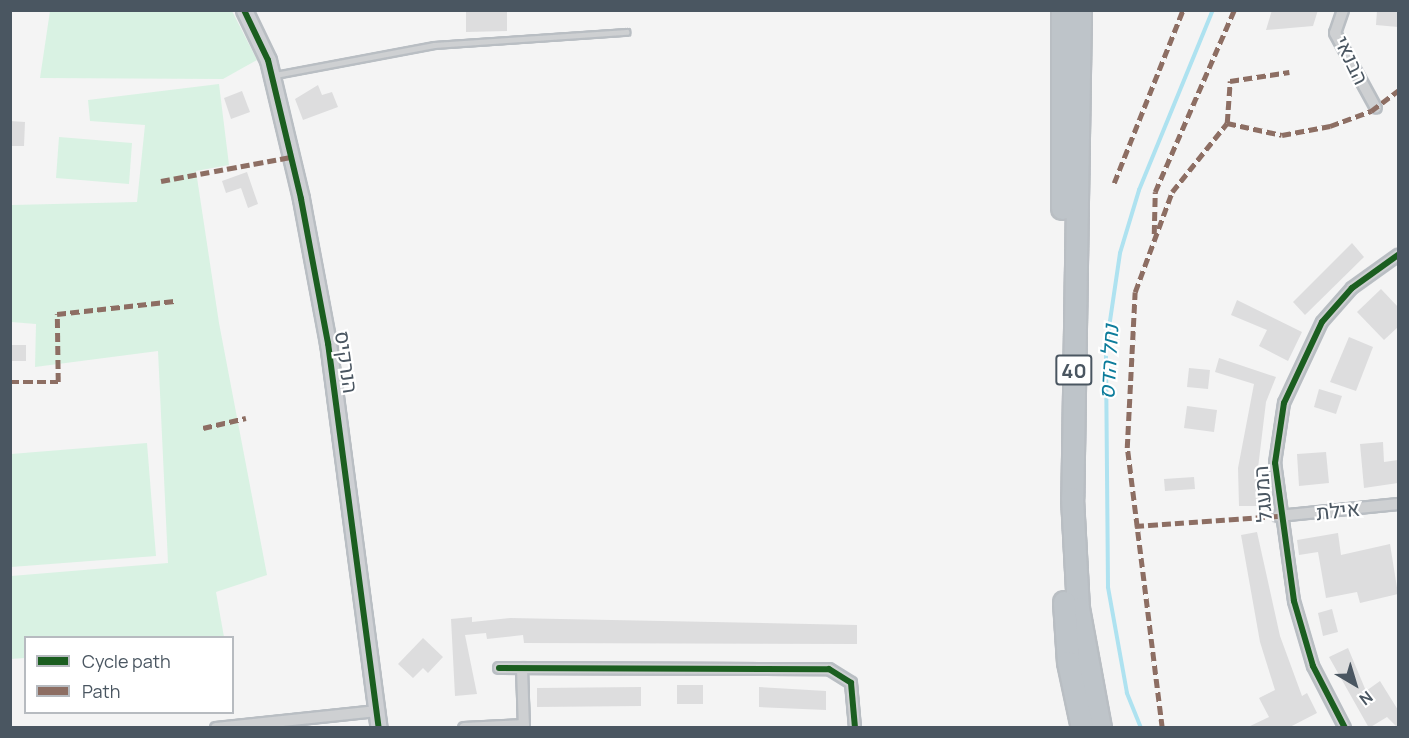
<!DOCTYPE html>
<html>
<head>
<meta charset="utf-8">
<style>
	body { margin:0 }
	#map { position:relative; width:1409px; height:738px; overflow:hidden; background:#f4f4f4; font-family:Manrope,Heebo,sans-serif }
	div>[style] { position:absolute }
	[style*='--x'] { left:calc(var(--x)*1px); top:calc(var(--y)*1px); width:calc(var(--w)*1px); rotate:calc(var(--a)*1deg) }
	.green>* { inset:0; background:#d9f2e3 }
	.stream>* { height:4px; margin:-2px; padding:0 2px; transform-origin:2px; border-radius:2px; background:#aee2f0 }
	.building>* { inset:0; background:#ddddde }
	.roads { filter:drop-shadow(2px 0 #b9bec3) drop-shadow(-2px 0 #b9bec3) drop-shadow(0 2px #b9bec3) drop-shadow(0 -2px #b9bec3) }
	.lane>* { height:5px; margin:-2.5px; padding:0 2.5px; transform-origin:2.5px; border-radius:2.5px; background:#ced0d2 }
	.street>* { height:10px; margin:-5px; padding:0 5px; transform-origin:5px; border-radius:5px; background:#ced0d2 }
	.secondary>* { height:15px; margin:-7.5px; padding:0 7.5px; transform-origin:7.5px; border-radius:7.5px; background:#ced0d4 }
	.highway>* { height:21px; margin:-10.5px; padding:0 10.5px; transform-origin:10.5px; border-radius:10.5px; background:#bec4c9 }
	.quiet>* { height:4.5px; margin-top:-2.25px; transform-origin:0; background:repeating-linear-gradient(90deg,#8d6e63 0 9px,transparent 0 13.5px) }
	.cycleway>* { height:6px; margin:-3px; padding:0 3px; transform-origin:3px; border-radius:3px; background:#1b5e20 }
	span { translate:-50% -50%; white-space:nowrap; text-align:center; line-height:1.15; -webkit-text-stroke:4.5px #fff; paint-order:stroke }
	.shield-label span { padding:2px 4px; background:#fff; border:2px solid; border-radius:4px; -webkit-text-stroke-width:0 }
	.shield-label { font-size:20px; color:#4a5661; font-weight:700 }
	.street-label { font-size:21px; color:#4a5661 }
	.water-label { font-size:22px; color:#0c7c9b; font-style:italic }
	.frame { position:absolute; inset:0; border:12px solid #4a5661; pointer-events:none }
	.legend { position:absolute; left:24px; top:636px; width:210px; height:78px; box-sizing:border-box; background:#fff; border:2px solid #b7bbc0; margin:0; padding:8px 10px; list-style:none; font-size:18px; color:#4a5661 }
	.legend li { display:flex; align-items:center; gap:12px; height:30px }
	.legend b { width:30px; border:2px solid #b7bbc0 }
	.north { position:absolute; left:1325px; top:654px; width:60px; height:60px; -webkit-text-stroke:4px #fff; paint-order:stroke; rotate:142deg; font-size:16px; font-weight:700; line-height:24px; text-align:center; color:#4a5661 }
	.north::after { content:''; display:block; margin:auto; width:21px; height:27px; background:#4a5661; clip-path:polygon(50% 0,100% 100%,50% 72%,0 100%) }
</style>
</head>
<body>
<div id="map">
	<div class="green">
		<div style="clip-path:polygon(50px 11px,232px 11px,257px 60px,223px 79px,40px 78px)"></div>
		<div style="clip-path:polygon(219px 84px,229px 165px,196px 171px,219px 323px,267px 575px,216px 592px,224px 637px,26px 638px,25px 658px,11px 659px,11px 576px,168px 563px,158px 351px,35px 367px,36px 324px,11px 322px,12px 205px,137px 202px,145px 125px,90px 121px,88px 100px)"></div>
		<div style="clip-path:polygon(59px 137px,132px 143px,129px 184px,56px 178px)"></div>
		<div style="clip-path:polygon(147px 443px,156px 556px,11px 567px,11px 454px)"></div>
	</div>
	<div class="stream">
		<div style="--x:1141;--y:728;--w:38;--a:-112"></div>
		<div style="--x:1127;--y:693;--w:108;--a:-100.2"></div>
		<div style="--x:1108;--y:587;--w:239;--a:-90.5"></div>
		<div style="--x:1106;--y:348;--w:96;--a:-81.6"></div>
		<div style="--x:1120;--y:253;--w:66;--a:-73.2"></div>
		<div style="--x:1139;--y:190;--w:195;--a:-67.7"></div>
	</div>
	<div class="building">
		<div style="clip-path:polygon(466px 10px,507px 10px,507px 31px,466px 32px)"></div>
		<div style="clip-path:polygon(1272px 10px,1318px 10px,1313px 26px,1266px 30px)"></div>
		<div style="clip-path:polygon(1377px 10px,1398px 10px,1398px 27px,1376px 25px)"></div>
		<div style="clip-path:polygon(318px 85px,322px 95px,332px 92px,338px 107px,303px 120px,295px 99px)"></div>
		<div style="clip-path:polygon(242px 91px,250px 112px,231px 119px,224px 98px)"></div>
		<div style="clip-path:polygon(10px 121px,25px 122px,24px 146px,10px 146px)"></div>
		<div style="clip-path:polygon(247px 172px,258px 204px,248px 208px,241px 188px,226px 193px,222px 181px)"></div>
		<div style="clip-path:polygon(1352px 243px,1364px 257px,1305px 315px,1293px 302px)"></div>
		<div style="clip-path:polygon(1381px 289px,1398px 307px,1398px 327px,1384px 340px,1357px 312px)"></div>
		<div style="clip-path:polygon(1237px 300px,1302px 332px,1288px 361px,1259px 346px,1267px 330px,1231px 315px)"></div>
		<div style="clip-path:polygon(1349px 337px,1373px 347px,1356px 391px,1330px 382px)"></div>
		<div style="clip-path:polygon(10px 345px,26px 345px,26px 361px,10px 361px)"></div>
		<div style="clip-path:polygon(1219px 358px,1276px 377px,1266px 402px,1258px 468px,1263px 506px,1239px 506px,1238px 468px,1254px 384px,1215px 372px)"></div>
		<div style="clip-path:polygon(1189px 368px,1210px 370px,1208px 389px,1187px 387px)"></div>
		<div style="clip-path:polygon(1319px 389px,1342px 396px,1336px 414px,1314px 407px)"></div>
		<div style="clip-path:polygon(1187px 406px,1217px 410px,1214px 432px,1184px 428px)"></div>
		<div style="clip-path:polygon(1383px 442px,1384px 462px,1398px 460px,1398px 483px,1364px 488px,1360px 444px)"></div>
		<div style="clip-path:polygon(1326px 452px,1329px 483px,1299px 486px,1297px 454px)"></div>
		<div style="clip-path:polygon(1194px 477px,1195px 489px,1165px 491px,1164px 479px)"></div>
		<div style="clip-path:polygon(1257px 532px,1280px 636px,1302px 696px,1307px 693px,1317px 713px,1288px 728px,1246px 728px,1269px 717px,1259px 698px,1275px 690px,1260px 642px,1241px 535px)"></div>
		<div style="clip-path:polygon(1338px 533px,1341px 555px,1390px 544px,1398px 594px,1360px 603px,1357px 592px,1326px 598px,1318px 552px,1299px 555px,1297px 540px)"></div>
		<div style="clip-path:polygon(1332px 609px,1338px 632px,1323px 636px,1318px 613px)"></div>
		<div style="clip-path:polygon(472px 617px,472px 622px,510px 618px,857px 625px,857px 644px,524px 643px,523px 635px,487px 639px,486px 633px,465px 635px,477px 694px,455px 696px,451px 619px)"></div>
		<div style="clip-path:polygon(423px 638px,443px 657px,428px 673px,423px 668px,413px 678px,398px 664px)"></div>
		<div style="clip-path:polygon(1348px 648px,1366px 691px,1380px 681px,1398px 710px,1398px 728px,1387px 717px,1369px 728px,1329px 657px)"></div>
		<div style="clip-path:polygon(677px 685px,703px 685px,703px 704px,677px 704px)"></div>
		<div style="clip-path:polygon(641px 687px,641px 706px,537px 707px,537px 688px)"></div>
		<div style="clip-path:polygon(759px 687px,826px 691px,826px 710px,759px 707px)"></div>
	</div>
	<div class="roads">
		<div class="lane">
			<div style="--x:275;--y:75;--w:162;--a:-10.7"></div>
			<div style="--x:434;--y:45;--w:193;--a:-3.9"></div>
		</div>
		<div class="street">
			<div style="--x:1343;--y:10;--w:24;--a:109"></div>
			<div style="--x:1335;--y:33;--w:85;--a:61.3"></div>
			<div style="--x:1278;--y:516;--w:121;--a:-5.7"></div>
			<div style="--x:499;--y:668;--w:330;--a:0.2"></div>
			<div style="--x:829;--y:669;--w:26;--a:32"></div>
			<div style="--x:851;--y:683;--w:45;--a:84.9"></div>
			<div style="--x:522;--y:668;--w:60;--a:88.1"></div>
			<div style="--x:216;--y:728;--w:162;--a:-6"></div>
			<div style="--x:464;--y:728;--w:60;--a:-2.9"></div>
			<div style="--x:1345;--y:728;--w:70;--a:-117.3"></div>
			<div style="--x:1313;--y:666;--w:68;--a:-106.3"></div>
			<div style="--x:1294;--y:601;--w:139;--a:-97.8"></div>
			<div style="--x:1275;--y:463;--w:61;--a:-81.5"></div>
			<div style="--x:1284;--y:403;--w:89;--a:-64.9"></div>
			<div style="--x:1322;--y:322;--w:45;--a:-48.6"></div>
			<div style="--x:1352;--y:288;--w:57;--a:-35.7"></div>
		</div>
		<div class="secondary">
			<div style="--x:244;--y:10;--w:55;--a:64.4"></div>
			<div style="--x:268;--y:60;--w:143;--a:76.6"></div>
			<div style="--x:301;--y:199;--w:147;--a:79.4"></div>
			<div style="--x:328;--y:343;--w:388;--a:82.5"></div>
		</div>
		<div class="highway">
			<div style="--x:1080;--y:10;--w:488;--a:90.9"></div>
			<div style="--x:1072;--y:498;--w:110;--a:86.9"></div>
			<div style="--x:1078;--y:608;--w:122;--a:79.6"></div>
			<div style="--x:1062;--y:208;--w:198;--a:-90"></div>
			<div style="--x:1064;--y:602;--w:60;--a:86.2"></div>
			<div style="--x:1068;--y:662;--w:67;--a:78"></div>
		</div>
	</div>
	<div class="quiet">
		<div style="--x:1227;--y:123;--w:56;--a:12.3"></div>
		<div style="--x:1282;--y:135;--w:49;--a:-10.6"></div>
		<div style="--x:1330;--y:126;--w:44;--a:-20.1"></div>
		<div style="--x:1371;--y:111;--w:34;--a:-37"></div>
		<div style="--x:161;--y:181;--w:132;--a:-10.5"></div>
		<div style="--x:1114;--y:183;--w:186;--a:-68.3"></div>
		<div style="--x:1154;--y:234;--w:42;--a:-88.6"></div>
		<div style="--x:1155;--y:192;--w:198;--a:-66.5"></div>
		<div style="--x:10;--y:382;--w:48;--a:0"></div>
		<div style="--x:58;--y:382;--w:68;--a:-90.8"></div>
		<div style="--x:57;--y:314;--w:118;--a:-6.3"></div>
		<div style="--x:203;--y:428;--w:44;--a:-13.1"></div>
		<div style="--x:1135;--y:526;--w:143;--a:-4"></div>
		<div style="--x:1162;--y:728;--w:282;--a:-97.1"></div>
		<div style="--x:1127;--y:448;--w:156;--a:-87.1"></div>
		<div style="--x:1135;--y:292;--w:107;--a:-69.7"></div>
		<div style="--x:1172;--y:192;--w:88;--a:-51.4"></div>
		<div style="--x:1227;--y:123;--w:42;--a:-85.9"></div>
		<div style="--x:1230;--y:81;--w:60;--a:-8.7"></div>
	</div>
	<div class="cycleway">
		<div style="--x:244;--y:10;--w:55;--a:64.4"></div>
		<div style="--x:268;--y:60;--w:143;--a:76.6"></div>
		<div style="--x:301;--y:199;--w:147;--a:79.4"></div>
		<div style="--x:328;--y:343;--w:388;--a:82.5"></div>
		<div style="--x:499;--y:668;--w:330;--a:0.2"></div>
		<div style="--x:829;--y:669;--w:26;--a:32"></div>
		<div style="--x:851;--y:683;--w:45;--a:84.9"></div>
		<div style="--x:1345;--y:728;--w:70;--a:-117.3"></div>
		<div style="--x:1313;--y:666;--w:68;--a:-106.3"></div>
		<div style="--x:1294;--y:601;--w:139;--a:-97.8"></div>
		<div style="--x:1275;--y:463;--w:61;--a:-81.5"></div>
		<div style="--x:1284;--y:403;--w:89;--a:-64.9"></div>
		<div style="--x:1322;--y:322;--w:45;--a:-48.6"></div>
		<div style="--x:1352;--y:288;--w:57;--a:-35.7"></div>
	</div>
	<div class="shield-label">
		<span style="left:1074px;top:370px">40</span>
	</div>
	<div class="street-label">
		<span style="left:1352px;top:60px;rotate:64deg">הבנאי</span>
		<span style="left:347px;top:362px;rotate:82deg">הנרקיס</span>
		<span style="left:1262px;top:494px;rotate:-94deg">המעגל</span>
		<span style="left:1338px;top:510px;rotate:-6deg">אילת</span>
	</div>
	<div class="water-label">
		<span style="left:1109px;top:362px;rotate:-87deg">נחל הדס</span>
	</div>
	<div class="frame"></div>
	<ul class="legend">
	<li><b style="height:8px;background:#1b5e20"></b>Cycle path</li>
	<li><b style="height:8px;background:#8d6e63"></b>Path</li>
	</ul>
	<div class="north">N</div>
</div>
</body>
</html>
